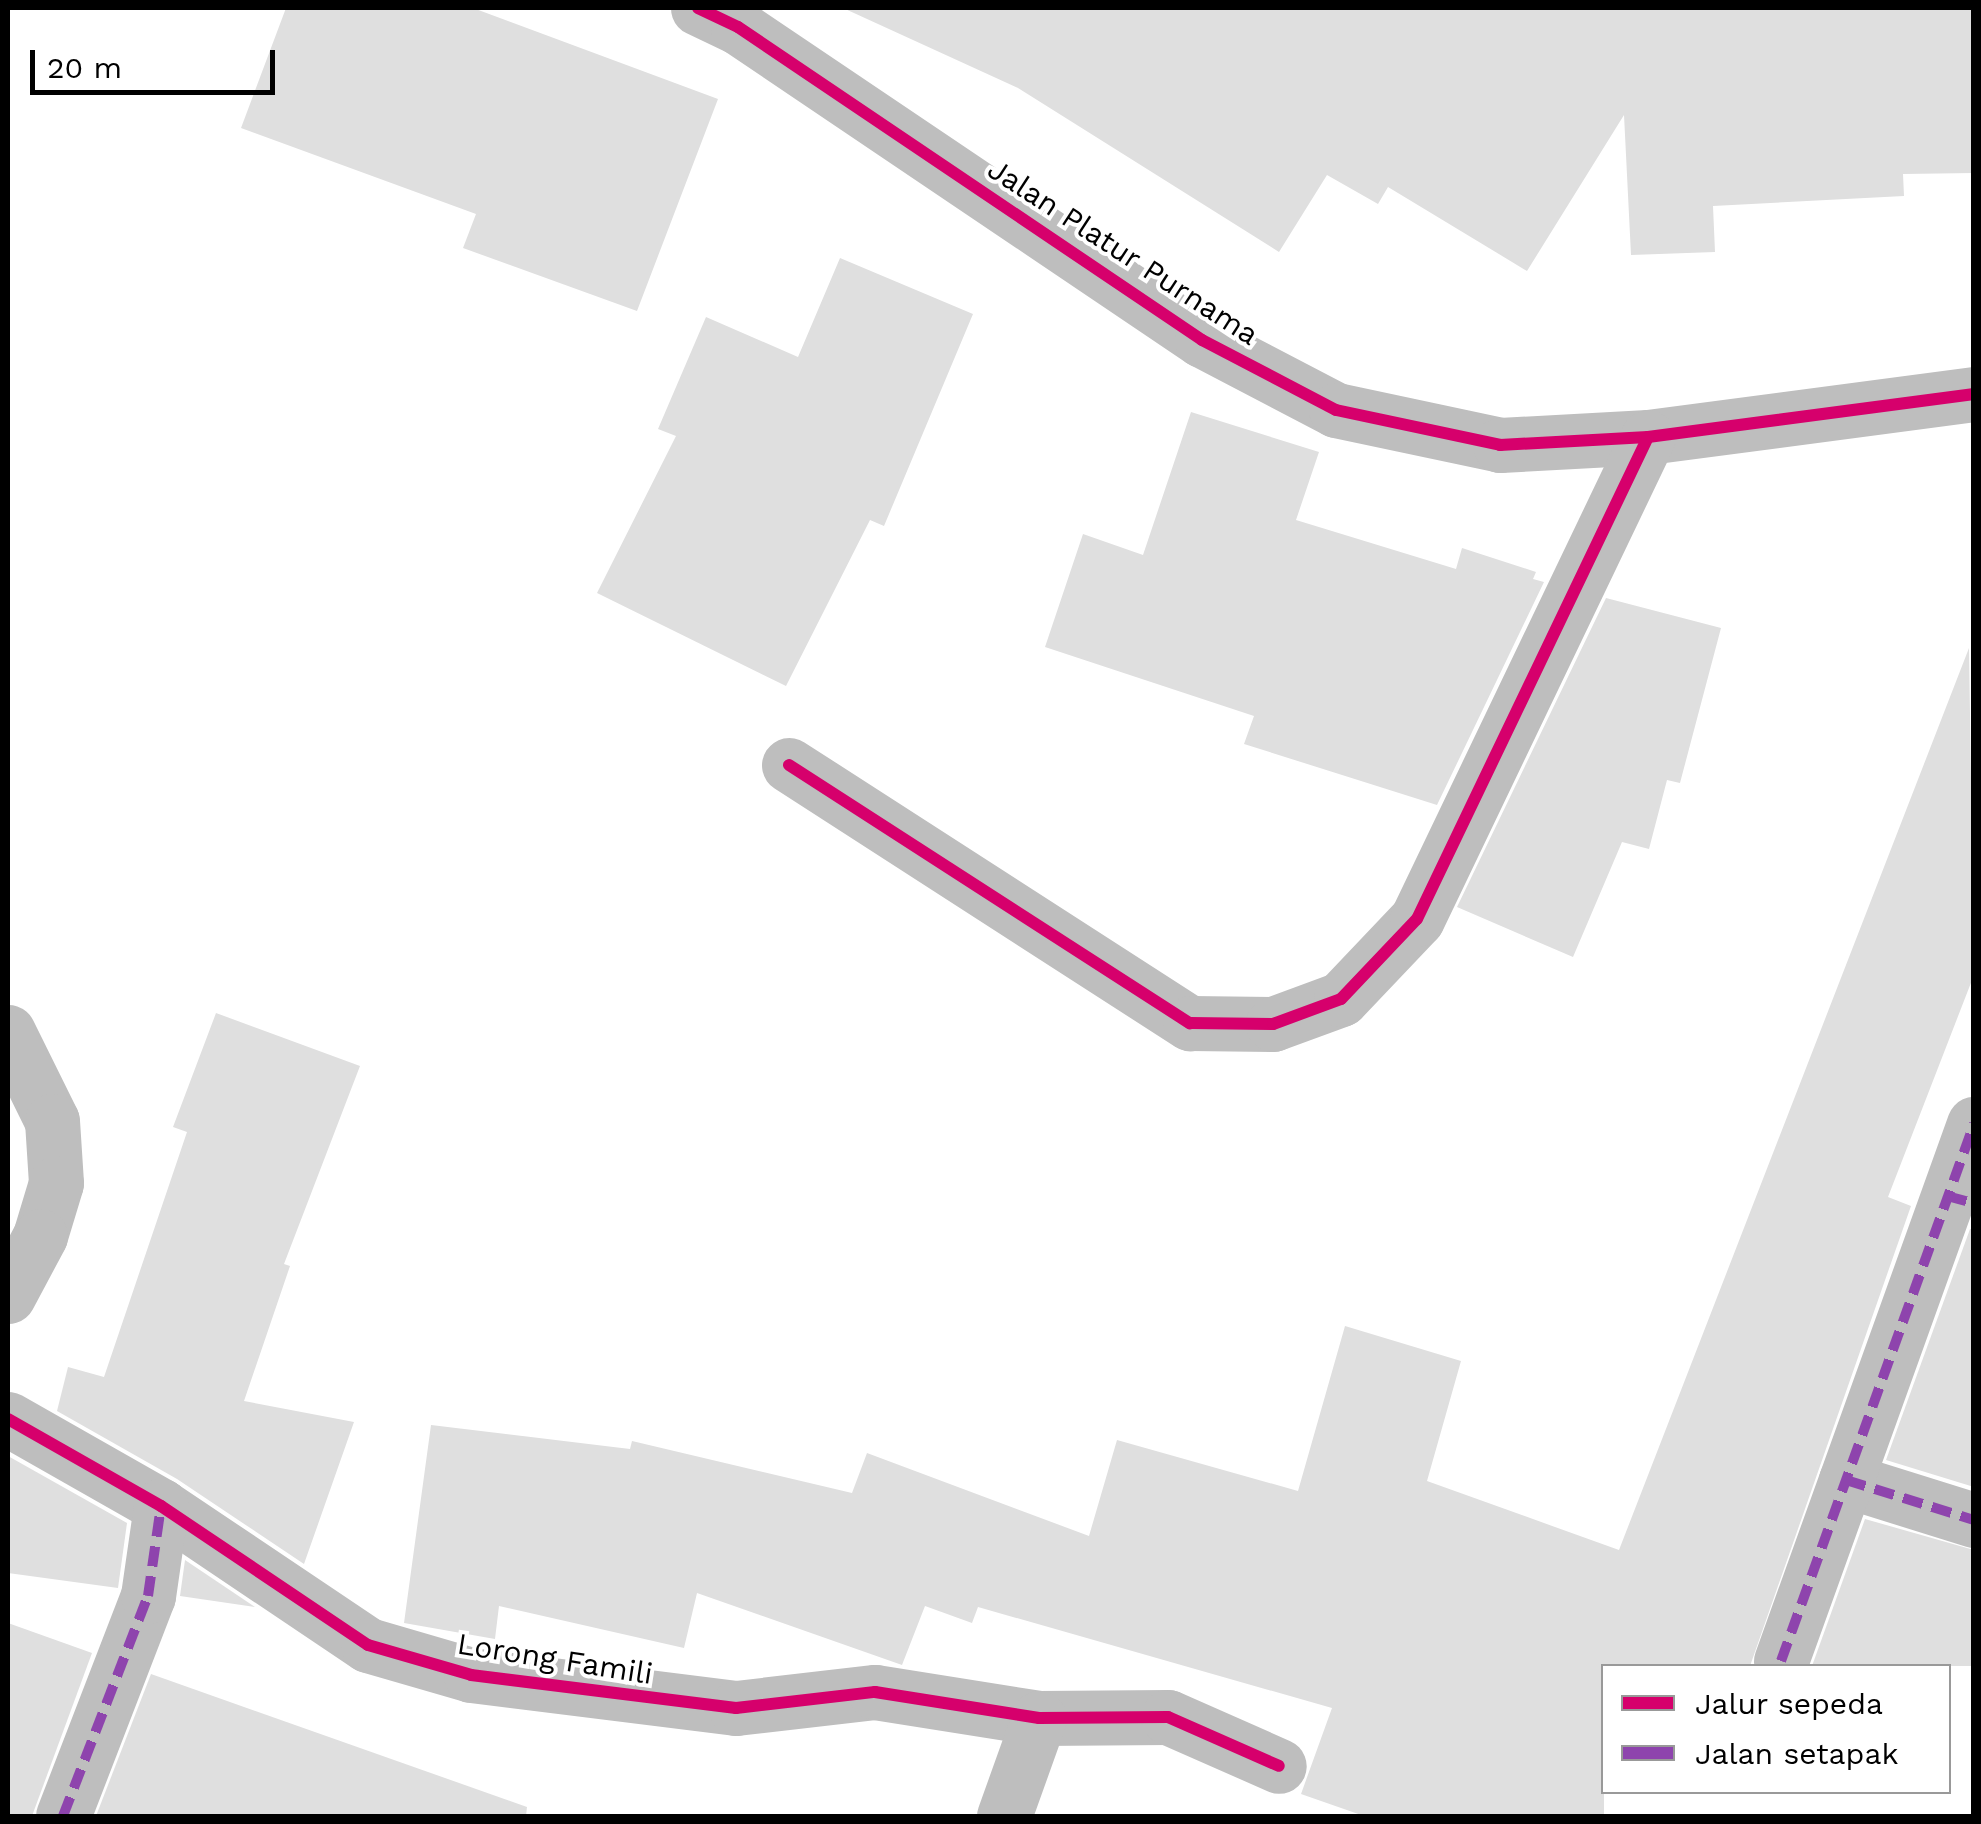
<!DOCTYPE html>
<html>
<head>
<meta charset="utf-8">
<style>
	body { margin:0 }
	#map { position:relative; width:1981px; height:1824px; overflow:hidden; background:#fff; font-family:"Work Sans",sans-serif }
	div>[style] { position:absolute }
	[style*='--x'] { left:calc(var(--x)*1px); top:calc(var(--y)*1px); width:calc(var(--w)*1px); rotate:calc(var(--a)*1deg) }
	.building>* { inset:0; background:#dfdfdf }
	.minor>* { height:55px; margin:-27.5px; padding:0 27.5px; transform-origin:27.5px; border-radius:27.5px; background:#bebebe }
	.quiet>* { height:10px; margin-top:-5px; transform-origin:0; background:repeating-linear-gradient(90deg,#8e44ad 0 20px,transparent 0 30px) }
	.cycleway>* { height:12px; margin:-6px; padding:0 6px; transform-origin:6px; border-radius:6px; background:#d6006c }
	span { translate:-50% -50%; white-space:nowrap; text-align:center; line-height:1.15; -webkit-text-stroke:8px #fff; paint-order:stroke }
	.street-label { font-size:30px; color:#000 }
	.frame { position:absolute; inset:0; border:10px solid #000; pointer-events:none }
	.legend { position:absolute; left:1601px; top:1664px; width:350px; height:130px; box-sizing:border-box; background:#fff; border:2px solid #999; margin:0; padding:12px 18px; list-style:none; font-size:30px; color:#000 }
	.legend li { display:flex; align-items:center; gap:20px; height:50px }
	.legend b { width:50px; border:2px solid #999 }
	.scale { position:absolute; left:30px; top:50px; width:245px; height:45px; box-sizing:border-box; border:5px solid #000; border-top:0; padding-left:12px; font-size:30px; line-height:35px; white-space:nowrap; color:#000; -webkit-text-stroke:8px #fff; paint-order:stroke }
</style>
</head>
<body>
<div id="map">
	<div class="building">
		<div style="clip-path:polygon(286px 8px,473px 8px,718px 99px,637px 311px,463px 248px,476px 214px,241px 128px)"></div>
		<div style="clip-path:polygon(843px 8px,1974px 8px,1974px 173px,1903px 174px,1904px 196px,1713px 206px,1715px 252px,1631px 255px,1624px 115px,1527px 271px,1388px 187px,1378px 204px,1327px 175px,1279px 252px,1018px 88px)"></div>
		<div style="clip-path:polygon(840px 258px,973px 314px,884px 526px,870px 520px,786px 686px,597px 593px,676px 436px,658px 429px,706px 317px,798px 357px)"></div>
		<div style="clip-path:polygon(1191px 412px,1319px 452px,1296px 520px,1456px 569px,1462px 548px,1536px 572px,1533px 579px,1544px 582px,1437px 805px,1244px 744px,1254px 716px,1045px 647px,1083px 534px,1143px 555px)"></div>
		<div style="clip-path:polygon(1606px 598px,1721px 628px,1680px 783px,1667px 780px,1649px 849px,1622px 842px,1573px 957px,1457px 907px)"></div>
		<div style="clip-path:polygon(1969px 648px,1974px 975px,1888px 1197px,1911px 1206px,1750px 1666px,1604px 1666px,1604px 1816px,1364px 1816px,1301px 1794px,1332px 1708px,978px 1607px,972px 1623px,925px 1606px,902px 1665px,697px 1593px,684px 1648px,499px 1606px,495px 1639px,404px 1623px,431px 1425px,630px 1449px,632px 1441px,852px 1493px,867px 1453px,1089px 1536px,1117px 1440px,1298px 1491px,1345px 1326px,1461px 1361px,1427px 1481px,1619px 1550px)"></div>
		<div style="clip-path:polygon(216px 1013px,360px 1066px,284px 1264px,290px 1266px,244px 1401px,354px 1422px,304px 1564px,177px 1479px,57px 1411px,68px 1367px,104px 1377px,187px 1132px,173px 1127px)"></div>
		<div style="clip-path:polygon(1970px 1229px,1974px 1230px,1974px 1487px,1886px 1460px)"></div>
		<div style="clip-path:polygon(8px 1456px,127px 1523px,118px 1588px,8px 1573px)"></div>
		<div style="clip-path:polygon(1865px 1519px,1974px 1550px,1974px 1666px,1812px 1666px)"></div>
		<div style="clip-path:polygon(185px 1560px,255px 1607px,180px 1596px)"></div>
		<div style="clip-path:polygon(8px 1623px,92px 1653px,32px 1816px,8px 1816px)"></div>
		<div style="clip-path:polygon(151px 1674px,527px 1807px,526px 1816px,96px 1816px)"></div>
	</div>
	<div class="minor">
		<div style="--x:698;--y:8;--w:44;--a:25.4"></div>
		<div style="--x:738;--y:27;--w:560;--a:34"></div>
		<div style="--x:1202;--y:340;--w:151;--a:27.6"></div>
		<div style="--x:1336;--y:410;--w:168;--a:12"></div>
		<div style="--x:1500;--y:445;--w:148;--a:-3.1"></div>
		<div style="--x:1648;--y:437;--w:329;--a:-7.5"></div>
		<div style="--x:789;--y:765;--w:477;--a:32.8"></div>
		<div style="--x:1190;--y:1023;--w:83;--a:0.7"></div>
		<div style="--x:1273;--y:1024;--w:72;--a:-20.2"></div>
		<div style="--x:1341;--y:999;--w:110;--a:-46.5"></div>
		<div style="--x:1417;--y:919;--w:534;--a:-64.39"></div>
		<div style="--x:8;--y:1032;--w:99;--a:63.7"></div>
		<div style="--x:52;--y:1121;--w:62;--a:86.3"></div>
		<div style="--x:56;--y:1183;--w:55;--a:106.8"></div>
		<div style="--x:40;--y:1236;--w:68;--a:118.1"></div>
		<div style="--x:8;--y:1419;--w:176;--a:29.6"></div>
		<div style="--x:161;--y:1506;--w:249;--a:33.9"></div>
		<div style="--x:368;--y:1645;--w:107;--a:16.2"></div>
		<div style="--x:471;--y:1675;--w:267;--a:7.1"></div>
		<div style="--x:736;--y:1708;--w:140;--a:-6.6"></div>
		<div style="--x:875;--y:1692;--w:166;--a:9"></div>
		<div style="--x:1039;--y:1718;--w:129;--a:-0.4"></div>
		<div style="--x:1168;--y:1717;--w:121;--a:23.8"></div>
		<div style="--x:1846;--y:1480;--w:134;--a:17.4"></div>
		<div style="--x:1781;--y:1661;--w:571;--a:-70.23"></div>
		<div style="--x:63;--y:1816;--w:236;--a:-68.9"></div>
		<div style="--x:148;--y:1596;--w:91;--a:-81.8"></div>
		<div style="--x:1004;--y:1816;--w:104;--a:-70.3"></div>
	</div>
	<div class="quiet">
		<div style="--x:1947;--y:1196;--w:28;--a:15"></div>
		<div style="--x:1846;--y:1480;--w:134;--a:17.4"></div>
		<div style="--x:1781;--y:1661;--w:571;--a:-70.23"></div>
		<div style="--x:63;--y:1816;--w:236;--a:-68.9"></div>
		<div style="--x:148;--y:1596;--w:91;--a:-81.8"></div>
	</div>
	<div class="cycleway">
		<div style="--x:698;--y:8;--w:44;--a:25.4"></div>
		<div style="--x:738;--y:27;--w:560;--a:34"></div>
		<div style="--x:1202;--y:340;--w:151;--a:27.6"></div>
		<div style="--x:1336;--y:410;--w:168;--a:12"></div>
		<div style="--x:1500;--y:445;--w:148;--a:-3.1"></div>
		<div style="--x:1648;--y:437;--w:329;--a:-7.5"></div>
		<div style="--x:789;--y:765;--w:477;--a:32.8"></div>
		<div style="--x:1190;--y:1023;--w:83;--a:0.7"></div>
		<div style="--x:1273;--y:1024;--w:72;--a:-20.2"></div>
		<div style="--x:1341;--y:999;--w:110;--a:-46.5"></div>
		<div style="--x:1417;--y:919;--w:534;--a:-64.39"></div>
		<div style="--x:8;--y:1419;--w:176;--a:29.6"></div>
		<div style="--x:161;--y:1506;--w:249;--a:33.9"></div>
		<div style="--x:368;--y:1645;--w:107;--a:16.2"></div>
		<div style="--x:471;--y:1675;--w:267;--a:7.1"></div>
		<div style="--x:736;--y:1708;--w:140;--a:-6.6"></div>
		<div style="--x:875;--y:1692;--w:166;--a:9"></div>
		<div style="--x:1039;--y:1718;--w:129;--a:-0.4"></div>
		<div style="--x:1168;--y:1717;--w:121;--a:23.8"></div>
	</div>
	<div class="street-label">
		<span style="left:1123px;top:252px;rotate:33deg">Jalan Platur Purnama</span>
		<span style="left:555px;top:1659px;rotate:9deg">Lorong Famili</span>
	</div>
	<div class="frame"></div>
	<ul class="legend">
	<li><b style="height:12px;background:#d6006c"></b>Jalur sepeda</li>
	<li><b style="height:12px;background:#8e44ad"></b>Jalan setapak</li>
	</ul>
	<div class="scale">20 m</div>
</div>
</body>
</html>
